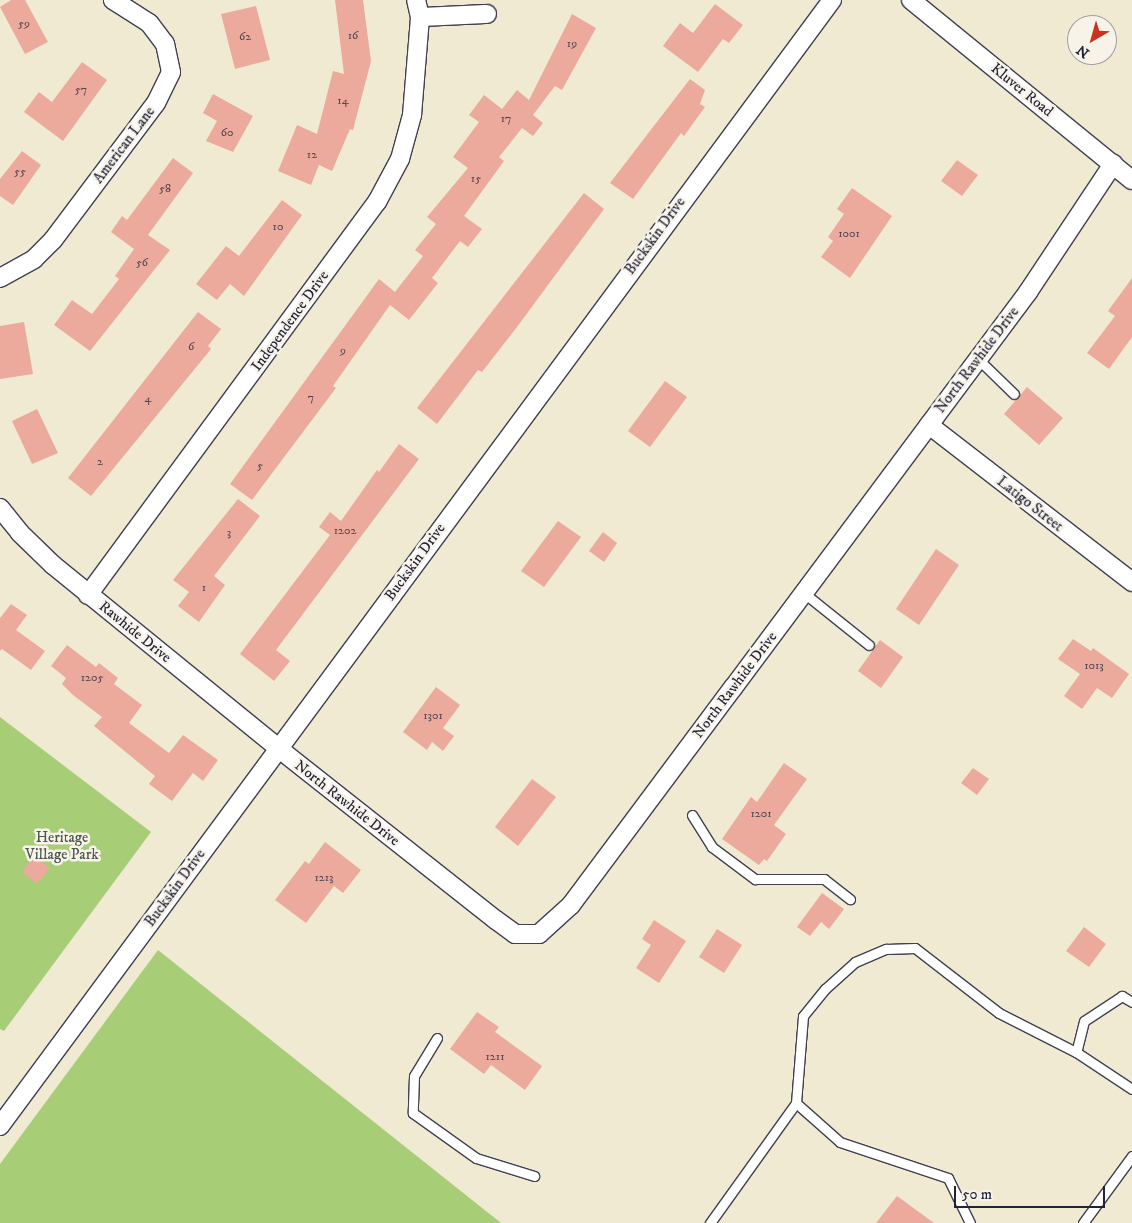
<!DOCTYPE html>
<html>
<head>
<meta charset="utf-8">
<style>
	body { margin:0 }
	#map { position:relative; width:1132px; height:1223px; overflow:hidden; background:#f0ead3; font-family:"IM FELL DW Pica",serif }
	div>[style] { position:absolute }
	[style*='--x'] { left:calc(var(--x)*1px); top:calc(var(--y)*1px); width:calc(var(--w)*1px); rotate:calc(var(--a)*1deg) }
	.green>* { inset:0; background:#a8cd77 }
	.building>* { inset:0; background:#ebaa9b }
	.roads { filter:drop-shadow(1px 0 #414052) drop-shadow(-1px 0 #414052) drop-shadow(0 1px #414052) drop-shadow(0 -1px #414052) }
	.lane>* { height:9px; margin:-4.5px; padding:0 4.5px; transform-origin:4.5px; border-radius:4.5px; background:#fff }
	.street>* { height:18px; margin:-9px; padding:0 9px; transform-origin:9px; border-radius:9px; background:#fff }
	span { translate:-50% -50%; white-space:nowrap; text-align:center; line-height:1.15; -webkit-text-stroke:5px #f7f3e8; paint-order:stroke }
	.number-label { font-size:12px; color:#544453 }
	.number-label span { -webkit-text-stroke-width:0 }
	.street-label { font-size:15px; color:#22223b }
	.park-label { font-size:15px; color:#4a554d }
	.north { position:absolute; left:1067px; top:15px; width:50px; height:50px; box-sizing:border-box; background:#f7f3e8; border:1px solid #a29fa3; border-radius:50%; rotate:218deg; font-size:14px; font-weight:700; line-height:20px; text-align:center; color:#22223b }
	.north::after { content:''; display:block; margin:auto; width:18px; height:22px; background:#c8321e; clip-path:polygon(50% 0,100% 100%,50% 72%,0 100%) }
	.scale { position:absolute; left:954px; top:1186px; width:151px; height:22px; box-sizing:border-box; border:2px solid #22223b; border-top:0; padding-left:6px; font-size:15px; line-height:18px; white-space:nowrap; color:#22223b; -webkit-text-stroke:4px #f7f3e8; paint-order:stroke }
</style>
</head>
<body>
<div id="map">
	<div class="green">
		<div style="clip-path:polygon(0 717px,151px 832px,4px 1031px,0 1029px)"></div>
		<div style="clip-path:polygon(158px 950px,501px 1223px,0 1223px,0 1164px)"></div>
	</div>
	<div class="building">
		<div style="clip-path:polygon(11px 0,25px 0,48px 42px,25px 54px,0 7px)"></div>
		<div style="clip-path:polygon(335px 0,363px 0,371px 61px,353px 130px,350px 129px,332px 171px,319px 165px,311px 185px,278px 171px,297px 125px,317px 134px,333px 71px,344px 74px)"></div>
		<div style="clip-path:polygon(715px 4px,743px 25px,729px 43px,723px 39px,698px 72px,663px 46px,680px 23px,693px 33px)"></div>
		<div style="clip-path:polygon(256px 6px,270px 60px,235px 69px,221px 14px)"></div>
		<div style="clip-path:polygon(572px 14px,596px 28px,562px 90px,555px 86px,533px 115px,543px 123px,533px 136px,522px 128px,499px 157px,504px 161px,464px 216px,482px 229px,468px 247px,460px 241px,432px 278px,438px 283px,409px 320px,390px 305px,333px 386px,336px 388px,252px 500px,230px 484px,379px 279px,395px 292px,423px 256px,415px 250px,436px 224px,427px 217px,468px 168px,453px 157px,479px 122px,469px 115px,484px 95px,502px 109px,517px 90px,529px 100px)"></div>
		<div style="clip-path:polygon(82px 62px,107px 80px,63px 141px,24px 112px,39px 92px,52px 102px)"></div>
		<div style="clip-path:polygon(690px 79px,705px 90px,700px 104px,705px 107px,684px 136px,681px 133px,633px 199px,610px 183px)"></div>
		<div style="clip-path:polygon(213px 94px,253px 116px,233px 152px,206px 141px,217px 121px,203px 113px)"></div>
		<div style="clip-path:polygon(22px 151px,41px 165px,13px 205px,0 196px,0 179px)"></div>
		<div style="clip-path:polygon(173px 158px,193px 173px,148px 235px,170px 250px,90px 351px,54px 325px,72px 300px,92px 314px,119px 279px,115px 276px,134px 249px,111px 232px,122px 216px,127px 220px)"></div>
		<div style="clip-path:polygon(957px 160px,978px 175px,962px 196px,941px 181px)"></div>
		<div style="clip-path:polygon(852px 188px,892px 216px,850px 278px,821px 257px,833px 241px,828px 237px,844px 214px,837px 209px)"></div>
		<div style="clip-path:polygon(584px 193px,604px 209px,517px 327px,482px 372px,478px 370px,437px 424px,417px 408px)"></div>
		<div style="clip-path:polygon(282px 200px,302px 215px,244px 296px,230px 284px,217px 300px,196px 284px,226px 246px,239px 256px)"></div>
		<div style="clip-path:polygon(1132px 278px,1132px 337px,1109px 369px,1087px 353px,1115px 316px,1108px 311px)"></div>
		<div style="clip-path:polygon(198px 312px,221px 329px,208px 346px,211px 349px,91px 496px,68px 478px)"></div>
		<div style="clip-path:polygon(24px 322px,33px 374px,0 379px,0 326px)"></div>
		<div style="clip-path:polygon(665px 381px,687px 397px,650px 447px,628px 431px)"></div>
		<div style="clip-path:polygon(1027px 387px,1063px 418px,1039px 445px,1004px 414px)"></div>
		<div style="clip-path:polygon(37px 409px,58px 453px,32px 464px,12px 421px)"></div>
		<div style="clip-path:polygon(399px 444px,419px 459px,276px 650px,290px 661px,274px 681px,240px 654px,330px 535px,319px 527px,330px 512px,341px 521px,377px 470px,379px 472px)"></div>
		<div style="clip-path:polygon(238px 499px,260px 516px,214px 576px,225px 585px,199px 622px,178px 606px,189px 592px,173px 580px)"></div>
		<div style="clip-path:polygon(558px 521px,581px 537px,544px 587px,521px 571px)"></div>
		<div style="clip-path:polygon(603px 532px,617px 543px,604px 562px,589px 551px)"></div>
		<div style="clip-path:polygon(936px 549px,959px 565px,919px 625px,896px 609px)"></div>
		<div style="clip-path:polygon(11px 604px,27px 615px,16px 630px,45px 651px,31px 670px,2px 649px,0 651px,0 618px)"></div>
		<div style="clip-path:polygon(1073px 639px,1091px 651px,1093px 648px,1129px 674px,1112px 698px,1097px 688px,1082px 709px,1064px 696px,1080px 674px,1058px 659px)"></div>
		<div style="clip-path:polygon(880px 640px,903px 657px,881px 688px,858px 671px)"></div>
		<div style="clip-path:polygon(67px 645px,96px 667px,99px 663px,118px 678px,114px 684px,142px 705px,129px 723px,169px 753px,183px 735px,218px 760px,203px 781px,193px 773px,172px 801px,149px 784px,155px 776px,94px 726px,102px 717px,73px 695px,62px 684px,66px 678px,51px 666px)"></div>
		<div style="clip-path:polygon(436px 687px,460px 705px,443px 728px,454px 736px,443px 751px,432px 742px,427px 750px,403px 732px)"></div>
		<div style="clip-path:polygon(784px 763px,807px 779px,774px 825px,786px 834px,767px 861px,764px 859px,759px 865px,722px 839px,751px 797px,757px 802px)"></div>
		<div style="clip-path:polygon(973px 768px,989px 779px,977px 795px,961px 783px)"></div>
		<div style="clip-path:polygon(532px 779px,556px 797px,518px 846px,495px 827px)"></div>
		<div style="clip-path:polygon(325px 842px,361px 870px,343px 893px,334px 886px,306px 923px,275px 900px,305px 861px,309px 864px)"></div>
		<div style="clip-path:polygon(34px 856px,50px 868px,37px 884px,22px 872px)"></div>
		<div style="clip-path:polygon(822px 893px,844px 909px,829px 929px,821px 922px,810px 936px,797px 927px)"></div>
		<div style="clip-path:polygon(654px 920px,686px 941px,659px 983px,636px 968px,651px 945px,642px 939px)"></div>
		<div style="clip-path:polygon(1084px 927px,1106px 944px,1089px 967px,1066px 951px)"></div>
		<div style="clip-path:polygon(717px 929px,742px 945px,724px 973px,699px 957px)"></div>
		<div style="clip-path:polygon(477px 1012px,499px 1027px,495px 1032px,542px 1066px,525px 1090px,491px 1065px,484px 1074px,450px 1049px)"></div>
		<div style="clip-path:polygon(897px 1196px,934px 1223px,876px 1223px)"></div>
	</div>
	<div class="roads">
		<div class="lane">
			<div style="--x:978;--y:359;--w:50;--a:44.2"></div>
			<div style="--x:804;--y:593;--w:83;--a:38.7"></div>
			<div style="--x:692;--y:815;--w:38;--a:58"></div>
			<div style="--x:712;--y:847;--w:54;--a:36.7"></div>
			<div style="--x:755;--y:879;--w:69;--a:0"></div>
			<div style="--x:824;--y:879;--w:33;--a:38"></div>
			<div style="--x:1132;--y:1002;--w:12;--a:-149"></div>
			<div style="--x:1122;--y:996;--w:45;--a:146.7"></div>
			<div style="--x:1084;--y:1021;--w:32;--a:104"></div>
			<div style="--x:1076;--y:1052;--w:67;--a:33.5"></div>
			<div style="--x:437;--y:1038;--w:44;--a:121.2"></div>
			<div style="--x:414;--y:1076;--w:37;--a:92"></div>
			<div style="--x:413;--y:1113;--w:77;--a:35.5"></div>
			<div style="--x:476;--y:1158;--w:61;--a:17.2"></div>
			<div style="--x:710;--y:1223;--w:148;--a:-54.4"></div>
			<div style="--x:970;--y:1223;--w:50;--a:-116.1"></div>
			<div style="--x:948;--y:1178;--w:114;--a:-161.6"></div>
			<div style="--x:840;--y:1142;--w:59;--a:-138.4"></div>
			<div style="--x:796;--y:1103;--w:87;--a:-85.4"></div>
			<div style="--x:803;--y:1016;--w:35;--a:-51"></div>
			<div style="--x:825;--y:989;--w:40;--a:-42"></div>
			<div style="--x:855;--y:962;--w:34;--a:-23"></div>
			<div style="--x:886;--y:949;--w:29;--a:-2"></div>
			<div style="--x:915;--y:948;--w:106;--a:37.7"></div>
			<div style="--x:999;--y:1013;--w:86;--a:26.9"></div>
			<div style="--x:1083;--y:1223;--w:83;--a:-53.8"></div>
		</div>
		<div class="street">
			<div style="--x:911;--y:0;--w:285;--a:39.2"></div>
			<div style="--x:420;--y:17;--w:67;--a:-2.6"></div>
			<div style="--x:0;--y:278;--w:39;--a:-29"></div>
			<div style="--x:34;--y:259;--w:27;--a:-45"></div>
			<div style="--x:53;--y:240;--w:171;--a:-53.1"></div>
			<div style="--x:156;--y:103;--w:34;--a:-64"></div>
			<div style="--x:171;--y:72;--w:29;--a:-102"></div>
			<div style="--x:165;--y:44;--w:26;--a:-127"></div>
			<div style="--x:149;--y:23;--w:43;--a:-147.4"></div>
			<div style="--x:929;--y:425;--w:257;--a:37.7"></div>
			<div style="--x:0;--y:508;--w:32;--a:51"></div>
			<div style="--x:20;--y:533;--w:46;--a:44.1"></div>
			<div style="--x:53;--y:565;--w:290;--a:39.1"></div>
			<div style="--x:278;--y:748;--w:278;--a:38.3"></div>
			<div style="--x:496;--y:920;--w:24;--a:36"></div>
			<div style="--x:515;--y:934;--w:24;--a:0"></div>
			<div style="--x:539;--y:934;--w:43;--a:-42.2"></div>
			<div style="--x:571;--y:905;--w:271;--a:-53.3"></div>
			<div style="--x:733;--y:688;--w:494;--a:-53.3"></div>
			<div style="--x:1028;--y:292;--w:154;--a:-56.4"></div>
			<div style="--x:88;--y:595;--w:488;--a:-53.7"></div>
			<div style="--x:377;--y:202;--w:49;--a:-61.9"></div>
			<div style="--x:400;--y:159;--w:46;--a:-74.7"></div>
			<div style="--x:412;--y:115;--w:98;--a:-85.3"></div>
			<div style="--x:420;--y:17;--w:17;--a:-103"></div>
			<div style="--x:0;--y:1126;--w:1400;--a:-53.54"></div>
		</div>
	</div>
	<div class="number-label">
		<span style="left:24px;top:24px">59</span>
		<span style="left:353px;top:36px">16</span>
		<span style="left:245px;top:37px">62</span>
		<span style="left:572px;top:44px">19</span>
		<span style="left:81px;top:90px">57</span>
		<span style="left:343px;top:101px">14</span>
		<span style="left:506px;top:119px">17</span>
		<span style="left:227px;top:133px">60</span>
		<span style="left:312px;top:155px">12</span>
		<span style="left:20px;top:172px">55</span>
		<span style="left:476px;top:179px">15</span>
		<span style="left:165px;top:189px">58</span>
		<span style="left:278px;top:227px">10</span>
		<span style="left:849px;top:234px">1001</span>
		<span style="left:142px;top:263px">56</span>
		<span style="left:191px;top:347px">6</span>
		<span style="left:343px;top:351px">9</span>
		<span style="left:311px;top:398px">7</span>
		<span style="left:148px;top:399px">4</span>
		<span style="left:100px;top:462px">2</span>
		<span style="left:260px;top:466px">5</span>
		<span style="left:345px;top:531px">1202</span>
		<span style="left:229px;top:533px">3</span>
		<span style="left:204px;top:588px">1</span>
		<span style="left:1094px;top:666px">1013</span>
		<span style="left:92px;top:678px">1205</span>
		<span style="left:433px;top:716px">1301</span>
		<span style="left:761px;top:814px">1201</span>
		<span style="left:324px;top:878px">1213</span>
		<span style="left:495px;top:1057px">1211</span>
	</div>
	<div class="street-label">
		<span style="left:1022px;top:90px;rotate:39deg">Kluver Road</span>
		<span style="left:124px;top:145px;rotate:-53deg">American Lane</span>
		<span style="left:655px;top:236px;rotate:-54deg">Buckskin Drive</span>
		<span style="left:290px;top:321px;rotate:-54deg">Independence Drive</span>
		<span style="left:977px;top:360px;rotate:-53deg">North Rawhide Drive</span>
		<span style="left:1030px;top:504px;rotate:38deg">Latigo Street</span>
		<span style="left:415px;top:562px;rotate:-54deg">Buckskin Drive</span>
		<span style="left:135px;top:632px;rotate:39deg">Rawhide Drive</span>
		<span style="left:735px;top:685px;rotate:-53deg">North Rawhide Drive</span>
		<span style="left:347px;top:803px;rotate:38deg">North Rawhide Drive</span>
		<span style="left:175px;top:888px;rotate:-54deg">Buckskin Drive</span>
	</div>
	<div class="park-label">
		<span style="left:62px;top:846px">Heritage<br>Village Park</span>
	</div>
	<div class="north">N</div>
	<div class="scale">50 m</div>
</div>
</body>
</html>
